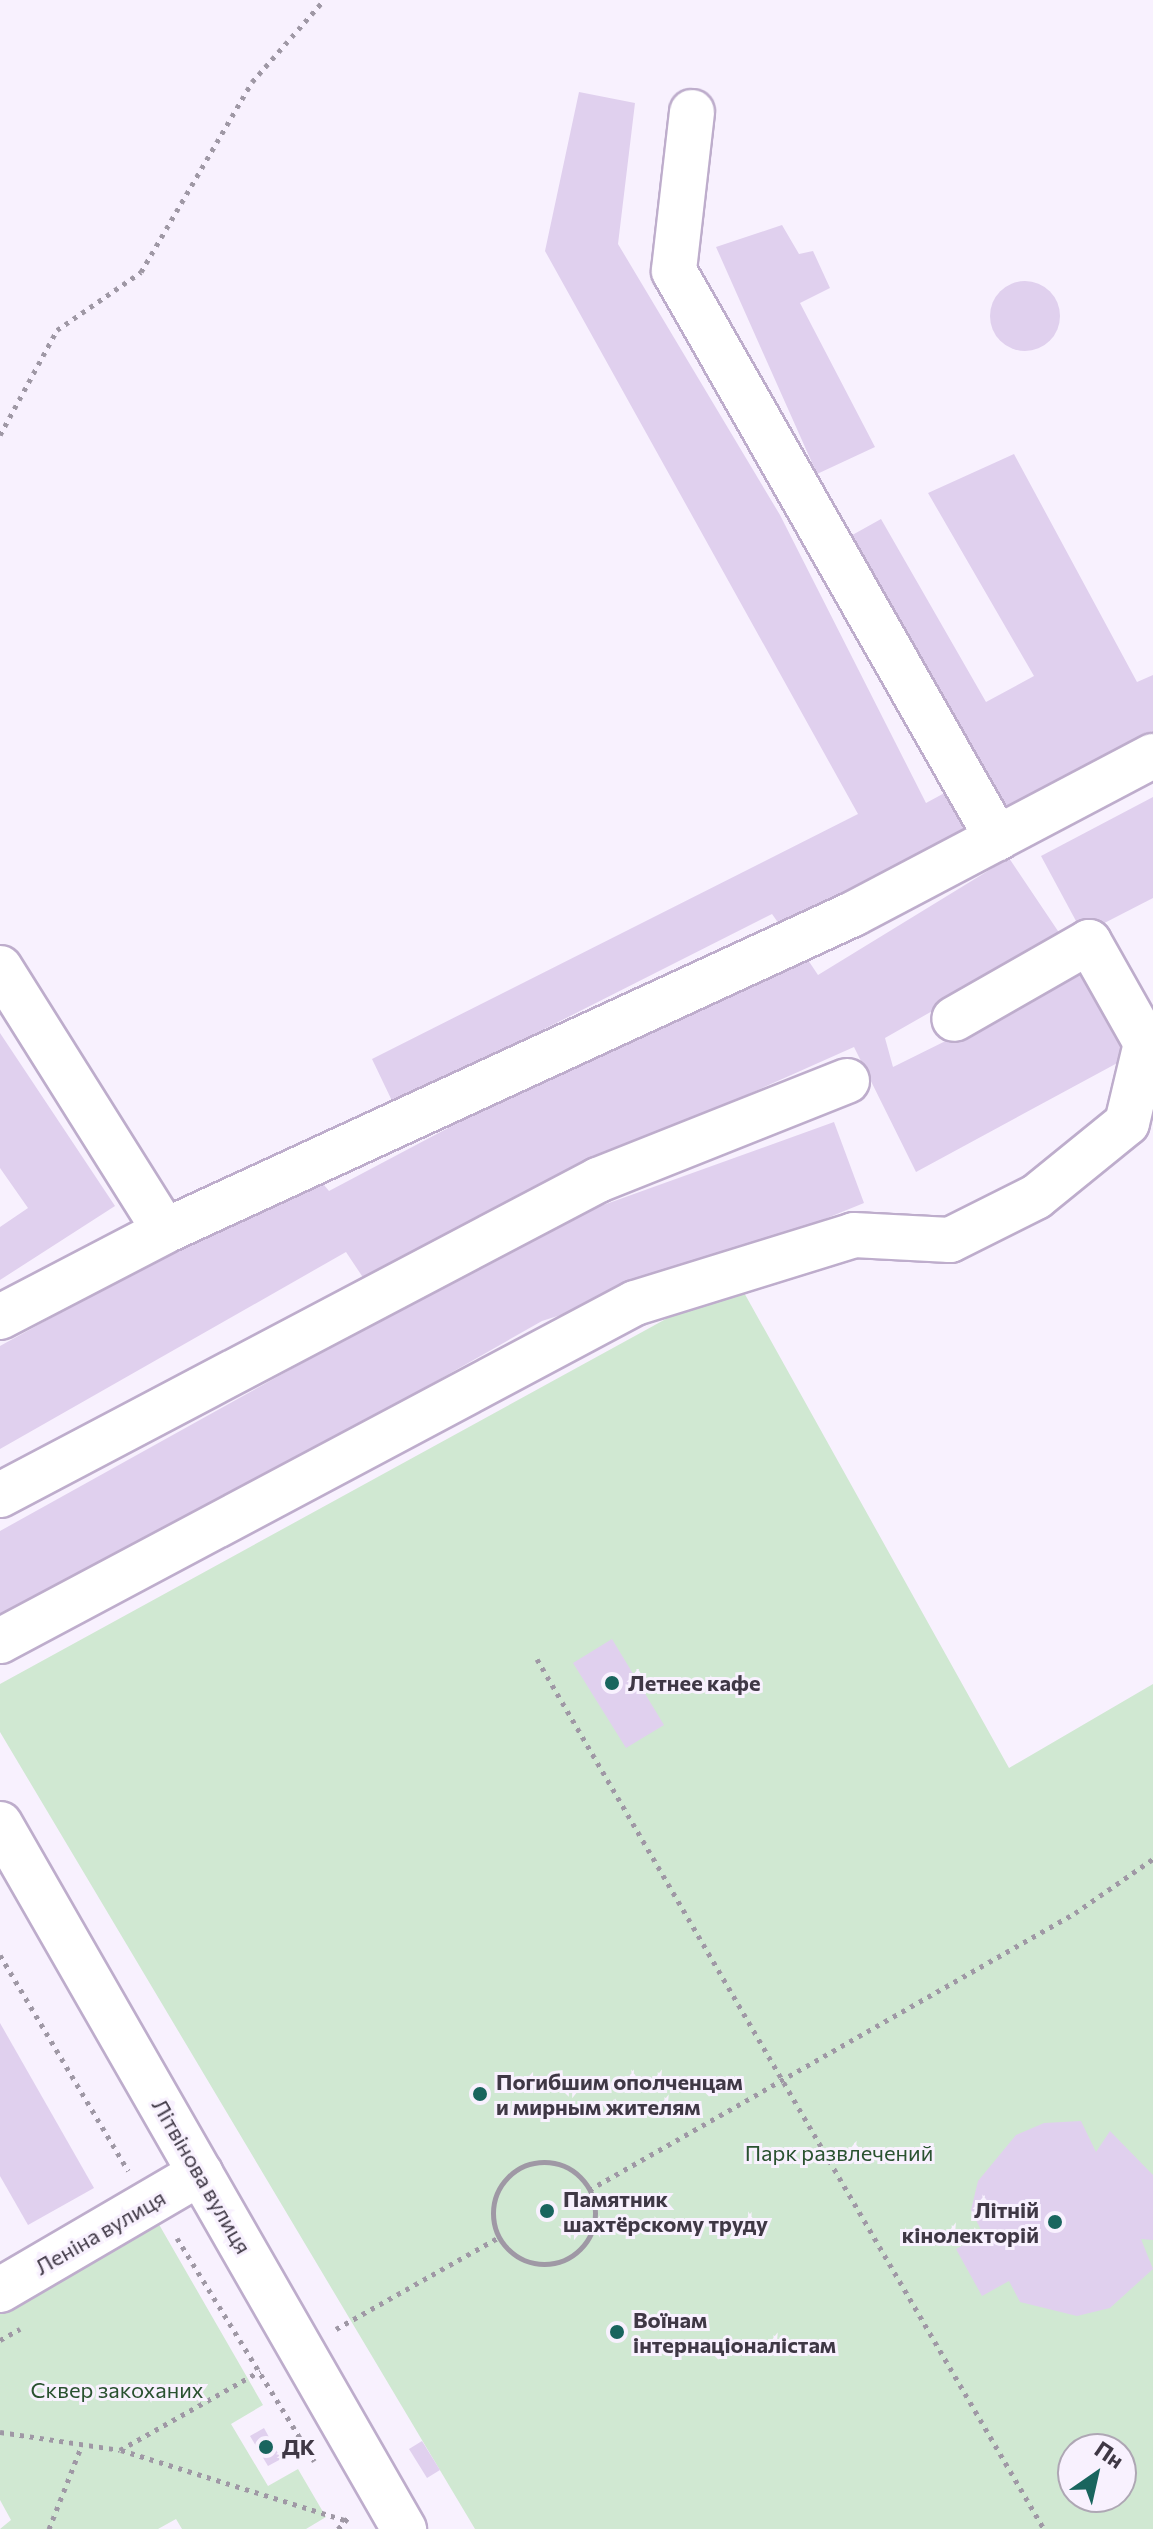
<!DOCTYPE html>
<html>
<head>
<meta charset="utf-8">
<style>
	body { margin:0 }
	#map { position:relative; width:1153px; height:2529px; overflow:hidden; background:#f8f1fe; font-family:Commissioner,sans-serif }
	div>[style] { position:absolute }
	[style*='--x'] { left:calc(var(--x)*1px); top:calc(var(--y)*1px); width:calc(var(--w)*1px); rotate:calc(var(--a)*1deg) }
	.green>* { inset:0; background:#d0e8d2 }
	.building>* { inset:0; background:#e0d0ee }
	.round { border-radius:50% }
	.path>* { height:5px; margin-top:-2.5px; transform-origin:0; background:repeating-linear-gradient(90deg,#9f98a5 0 4px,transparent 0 10px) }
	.path>.ring { margin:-2.5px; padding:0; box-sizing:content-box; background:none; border:5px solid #9f98a5; border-radius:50% }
	.roads { filter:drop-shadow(2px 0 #beadcc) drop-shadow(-2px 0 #beadcc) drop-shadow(0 2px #beadcc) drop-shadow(0 -2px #beadcc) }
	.minor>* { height:44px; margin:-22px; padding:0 22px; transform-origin:22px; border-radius:22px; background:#fff }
	.dots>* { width:22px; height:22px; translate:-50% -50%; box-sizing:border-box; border:4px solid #f8f1fe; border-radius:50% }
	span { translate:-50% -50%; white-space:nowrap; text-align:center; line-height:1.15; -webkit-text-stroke:6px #f8f1fe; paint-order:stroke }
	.poi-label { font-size:22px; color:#3f3845; font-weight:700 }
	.left { translate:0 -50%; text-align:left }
	.right { translate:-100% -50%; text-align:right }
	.park-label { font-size:22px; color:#2a5230 }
	.street-label { font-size:22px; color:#3f3845 }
	.north { position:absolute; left:1057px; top:2433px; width:80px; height:80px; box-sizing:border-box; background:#f8f1fe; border:2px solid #aea7b4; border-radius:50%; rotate:34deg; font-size:22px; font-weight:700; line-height:32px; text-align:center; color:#3f3845 }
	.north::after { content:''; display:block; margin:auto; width:28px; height:36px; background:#19655e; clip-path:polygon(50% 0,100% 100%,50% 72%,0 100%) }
</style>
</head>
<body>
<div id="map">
	<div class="green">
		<div style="clip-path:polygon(evenodd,737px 1280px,1009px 1768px,1153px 1684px,1153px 2529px,475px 2529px,0 1732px,0 1684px,737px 1280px,1073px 2449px,1121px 2449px,1121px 2497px,1073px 2497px,1073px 2449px)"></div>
		<div style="clip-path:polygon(157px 2221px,263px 2405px,231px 2424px,268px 2486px,298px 2469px,326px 2517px,306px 2529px,182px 2529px,176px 2519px,158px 2529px,0 2529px,11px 2520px,0 2500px,0 2311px)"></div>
	</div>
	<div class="building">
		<div style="clip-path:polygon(579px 92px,635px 103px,618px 244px,780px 515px,926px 803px,950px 790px,976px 829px,784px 931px,772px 914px,394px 1105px,372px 1059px,858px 814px,545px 251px)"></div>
		<div style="clip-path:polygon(782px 225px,799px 254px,813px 251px,830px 288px,800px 303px,875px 447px,817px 474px,716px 247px)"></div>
		<div class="round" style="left:990px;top:281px;width:70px;height:70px"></div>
		<div style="clip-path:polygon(1014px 454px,1137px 682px,1153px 675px,1153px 741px,1000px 825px,838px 543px,881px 519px,986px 702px,1034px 676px,928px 493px)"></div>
		<div style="clip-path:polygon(1153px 797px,1153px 898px,1083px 934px,1041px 856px)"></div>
		<div style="clip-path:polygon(1009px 858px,1062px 937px,885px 1038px,893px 1067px,1091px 969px,1134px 1054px,916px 1172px,854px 1047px,520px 1196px,368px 1285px,346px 1252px,0 1449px,0 1346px,314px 1173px,329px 1191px,592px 1052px,806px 957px,818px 975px)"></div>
		<div style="clip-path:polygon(0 1033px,115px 1206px,0 1280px,0 1227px,28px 1208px,0 1168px)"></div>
		<div style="clip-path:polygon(834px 1122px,864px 1203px,692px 1273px,542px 1321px,0 1629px,0 1531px,556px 1222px)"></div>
		<div style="clip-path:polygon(612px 1639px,664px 1725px,626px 1748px,573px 1663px)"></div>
		<div style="clip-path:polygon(0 2023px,94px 2188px,28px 2225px,0 2176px)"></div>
		<div style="clip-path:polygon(1081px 2121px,1096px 2152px,1110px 2131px,1153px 2175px,1153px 2240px,1141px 2239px,1153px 2269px,1110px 2308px,1077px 2316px,1020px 2302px,1009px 2281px,982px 2296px,956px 2249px,983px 2234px,971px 2210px,978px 2181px,1016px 2135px,1044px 2123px)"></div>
		<div style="clip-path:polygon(264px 2428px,281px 2459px,268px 2466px,250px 2436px)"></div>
		<div style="clip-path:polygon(422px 2441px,440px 2470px,427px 2478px,409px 2449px)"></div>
	</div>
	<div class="path">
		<div style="--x:0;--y:435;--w:119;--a:-61.5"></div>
		<div style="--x:57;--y:330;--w:102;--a:-34.6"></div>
		<div style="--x:141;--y:272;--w:220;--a:-59.7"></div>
		<div style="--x:252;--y:82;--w:109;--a:-48.7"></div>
		<div style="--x:537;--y:1659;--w:1007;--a:59.77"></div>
		<div style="--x:0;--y:1955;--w:251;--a:59.3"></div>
		<div class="ring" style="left:493px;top:2162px;width:97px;height:97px"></div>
		<div style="--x:589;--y:2190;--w:559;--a:-29.68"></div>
		<div style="--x:1075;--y:1913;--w:95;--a:-34.7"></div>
		<div style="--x:177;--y:2238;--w:262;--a:58.4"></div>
		<div style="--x:336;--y:2329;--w:187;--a:-29.4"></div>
		<div style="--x:0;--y:2340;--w:23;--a:-29"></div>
		<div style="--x:0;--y:2432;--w:121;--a:8.5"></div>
		<div style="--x:120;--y:2450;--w:161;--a:-29.4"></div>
		<div style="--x:121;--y:2450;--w:238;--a:17.4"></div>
		<div style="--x:49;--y:2529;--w:90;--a:-68.6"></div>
		<div style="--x:338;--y:2529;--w:15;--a:-48"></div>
	</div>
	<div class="roads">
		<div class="minor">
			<div style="--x:692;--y:112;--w:160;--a:96.5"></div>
			<div style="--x:674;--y:271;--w:653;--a:60.33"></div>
			<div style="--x:0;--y:968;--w:310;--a:57.9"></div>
			<div style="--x:0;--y:1317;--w:186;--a:-27.5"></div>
			<div style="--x:165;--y:1231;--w:758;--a:-24.74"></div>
			<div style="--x:853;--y:914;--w:339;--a:-27.8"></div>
			<div style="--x:0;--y:1495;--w:676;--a:-27.78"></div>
			<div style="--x:598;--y:1180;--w:268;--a:-21.7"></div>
			<div style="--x:0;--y:1641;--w:719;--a:-28.03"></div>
			<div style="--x:635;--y:1303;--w:229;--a:-17.2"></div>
			<div style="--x:854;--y:1235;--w:96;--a:3"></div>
			<div style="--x:950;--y:1240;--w:96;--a:-26.6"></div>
			<div style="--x:1036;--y:1197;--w:117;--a:-39.1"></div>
			<div style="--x:1127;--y:1123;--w:82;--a:-76.6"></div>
			<div style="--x:1146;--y:1043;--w:116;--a:-119.4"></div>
			<div style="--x:1089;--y:942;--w:155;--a:150.3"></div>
			<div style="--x:0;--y:1824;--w:813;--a:60.19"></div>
			<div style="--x:0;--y:2290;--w:232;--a:-30.3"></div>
		</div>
	</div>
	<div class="dots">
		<div style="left:612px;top:1683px;background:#19655e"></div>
		<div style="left:480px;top:2094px;background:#19655e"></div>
		<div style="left:547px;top:2211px;background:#19655e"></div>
		<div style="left:1055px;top:2222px;background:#19655e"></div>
		<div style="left:617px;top:2332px;background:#19655e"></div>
		<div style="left:266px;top:2447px;background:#19655e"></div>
	</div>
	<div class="poi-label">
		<span class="left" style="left:628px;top:1683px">Летнее кафе</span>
		<span class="left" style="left:496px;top:2094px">Погибшим ополченцам<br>и мирным жителям</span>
		<span class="left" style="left:563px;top:2211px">Памятник<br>шахтёрскому труду</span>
		<span class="right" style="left:1039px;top:2222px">Літній<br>кінолекторій</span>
		<span class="left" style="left:633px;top:2332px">Воїнам<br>інтернаціоналістам</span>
		<span class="left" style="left:282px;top:2447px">ДК</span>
	</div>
	<div class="park-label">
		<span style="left:839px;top:2153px">Парк развлечений</span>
		<span style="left:117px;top:2390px">Сквер закоханих</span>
	</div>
	<div class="street-label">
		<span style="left:202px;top:2176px;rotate:60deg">Літвінова вулиця</span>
		<span style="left:100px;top:2232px;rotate:-30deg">Леніна вулиця</span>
	</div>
	<div class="north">Пн</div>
</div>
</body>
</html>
